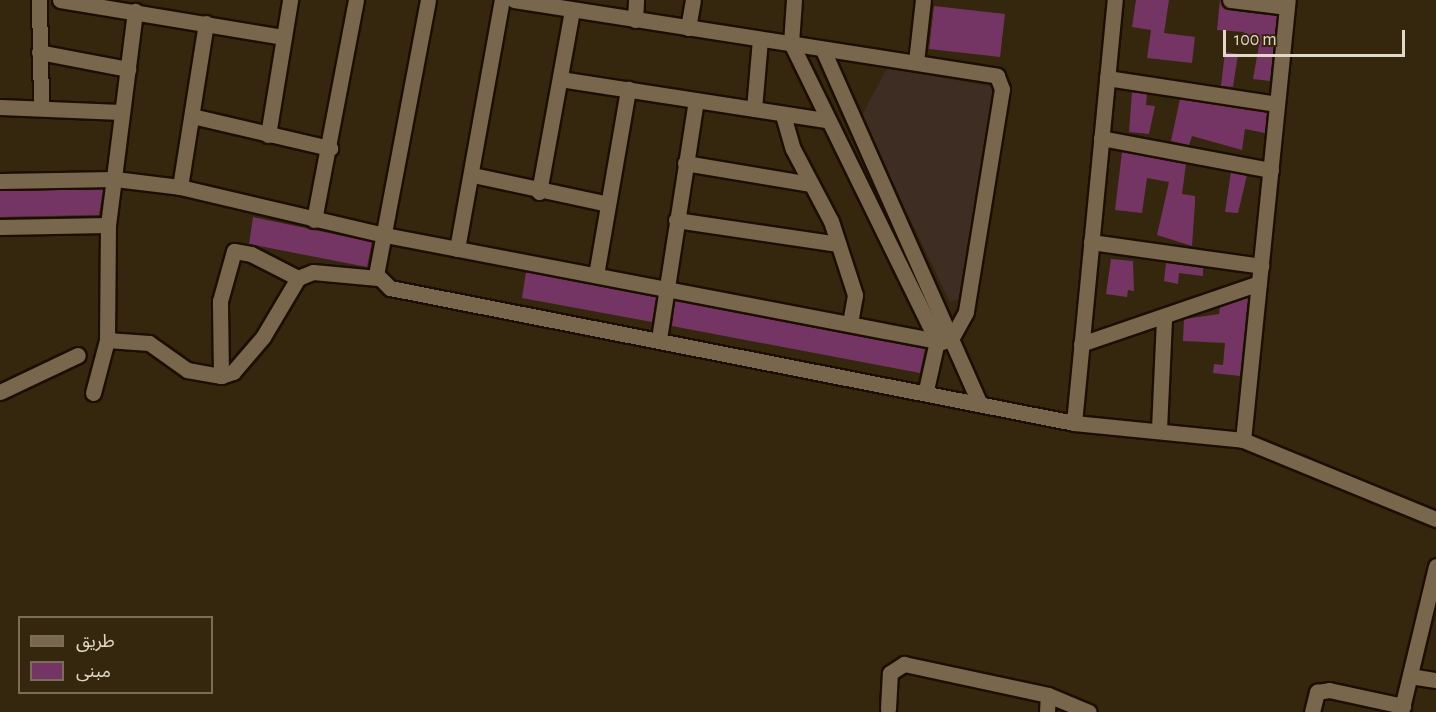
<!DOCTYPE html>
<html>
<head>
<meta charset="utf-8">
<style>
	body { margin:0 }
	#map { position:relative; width:1436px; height:712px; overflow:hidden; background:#35260e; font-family:"Alegreya Sans","Noto Sans Arabic",sans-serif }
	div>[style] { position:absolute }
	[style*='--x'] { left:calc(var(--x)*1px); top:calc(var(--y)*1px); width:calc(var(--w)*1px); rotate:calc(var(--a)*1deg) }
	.commercial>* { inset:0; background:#3d2d22 }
	.building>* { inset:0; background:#753564 }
	.roads { filter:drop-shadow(2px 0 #1c0f00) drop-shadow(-2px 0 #1c0f00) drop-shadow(0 2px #1c0f00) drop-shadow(0 -2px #1c0f00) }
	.minor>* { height:15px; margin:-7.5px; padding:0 7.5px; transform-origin:7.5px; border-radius:7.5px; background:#78674d }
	span { translate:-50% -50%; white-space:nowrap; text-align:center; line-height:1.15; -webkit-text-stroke:5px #35260e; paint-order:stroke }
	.legend { position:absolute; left:18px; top:616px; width:195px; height:78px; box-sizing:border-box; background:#35260e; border:2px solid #7a6d59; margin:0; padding:8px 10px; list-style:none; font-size:18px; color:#e1d8c9 }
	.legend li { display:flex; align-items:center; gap:12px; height:30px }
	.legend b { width:30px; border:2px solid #7a6d59 }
	.scale { position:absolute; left:1223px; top:30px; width:182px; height:27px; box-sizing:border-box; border:3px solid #e1d8c9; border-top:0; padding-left:8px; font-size:18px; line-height:21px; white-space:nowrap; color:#e1d8c9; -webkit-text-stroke:4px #35260e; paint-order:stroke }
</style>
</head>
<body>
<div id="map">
	<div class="commercial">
		<div style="clip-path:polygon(887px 68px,997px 87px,962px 298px,950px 302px,861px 117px)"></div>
	</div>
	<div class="building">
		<div style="clip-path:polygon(1136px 0,1169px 0,1164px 33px,1195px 37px,1192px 63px,1147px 58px,1151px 30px,1132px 27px)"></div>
		<div style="clip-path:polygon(1220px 0,1228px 10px,1277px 16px,1270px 81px,1253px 79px,1259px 45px,1244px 45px,1244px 32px,1217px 30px)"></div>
		<div style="clip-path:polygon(934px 6px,1005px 14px,1000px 57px,929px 49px)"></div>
		<div style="clip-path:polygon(1225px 52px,1238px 54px,1233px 87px,1221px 86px)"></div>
		<div style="clip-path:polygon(1132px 92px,1147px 94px,1146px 105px,1155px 106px,1149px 134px,1129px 132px)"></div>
		<div style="clip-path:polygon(1180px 99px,1267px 112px,1265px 133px,1245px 129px,1242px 150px,1192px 136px,1189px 145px,1171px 141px)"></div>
		<div style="clip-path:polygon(1122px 152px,1186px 164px,1182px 194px,1195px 196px,1195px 203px,1192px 246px,1157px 235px,1169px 182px,1147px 178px,1142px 213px,1115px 210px)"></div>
		<div style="clip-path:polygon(1231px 172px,1247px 175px,1238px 213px,1225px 212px)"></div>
		<div style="clip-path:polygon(103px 189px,99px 215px,0 217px,0 191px)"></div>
		<div style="clip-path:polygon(253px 217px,372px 242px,367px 267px,249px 244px)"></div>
		<div style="clip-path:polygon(1111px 259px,1133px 261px,1134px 291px,1128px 290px,1127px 297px,1106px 294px)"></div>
		<div style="clip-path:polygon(1166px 263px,1203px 268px,1203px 276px,1179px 273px,1178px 284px,1164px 281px)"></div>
		<div style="clip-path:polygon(526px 272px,656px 297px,652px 322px,522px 298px)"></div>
		<div style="clip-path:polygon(1248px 297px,1240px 376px,1213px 373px,1214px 364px,1223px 365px,1225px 343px,1183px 341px,1184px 319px,1219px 314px,1220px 307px)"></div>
		<div style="clip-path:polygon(675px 301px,925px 349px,920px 373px,672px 326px)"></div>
	</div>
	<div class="roads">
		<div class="minor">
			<div style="--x:39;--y:0;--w:105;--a:88.9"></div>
			<div style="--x:60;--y:0;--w:227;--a:9.4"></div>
			<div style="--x:428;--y:0;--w:279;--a:100.7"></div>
			<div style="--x:376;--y:274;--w:20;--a:45"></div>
			<div style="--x:390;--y:288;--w:697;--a:11.16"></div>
			<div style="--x:1074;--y:423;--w:170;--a:5.7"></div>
			<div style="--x:1243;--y:440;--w:209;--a:22.3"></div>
			<div style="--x:514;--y:0;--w:489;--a:8.9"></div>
			<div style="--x:997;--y:76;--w:14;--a:69"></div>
			<div style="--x:1002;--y:89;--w:226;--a:99.2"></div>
			<div style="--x:966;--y:312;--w:31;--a:119"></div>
			<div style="--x:951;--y:339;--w:16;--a:162"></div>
			<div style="--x:794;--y:0;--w:43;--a:94"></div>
			<div style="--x:791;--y:43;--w:332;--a:63.9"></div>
			<div style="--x:937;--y:341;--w:50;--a:102.7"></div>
			<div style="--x:1230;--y:0;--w:57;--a:7"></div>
			<div style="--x:635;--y:20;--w:20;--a:-87"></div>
			<div style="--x:688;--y:28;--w:28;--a:-80"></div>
			<div style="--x:823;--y:50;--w:385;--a:66.1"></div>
			<div style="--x:39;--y:52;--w:91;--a:10.8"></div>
			<div style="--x:916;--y:62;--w:62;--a:-83.6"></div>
			<div style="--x:1107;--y:78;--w:172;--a:8.7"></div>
			<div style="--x:560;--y:79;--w:269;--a:8.8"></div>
			<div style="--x:0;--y:107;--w:121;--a:2.4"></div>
			<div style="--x:754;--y:109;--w:70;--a:-85.1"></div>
			<div style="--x:783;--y:115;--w:35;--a:74"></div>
			<div style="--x:793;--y:149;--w:81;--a:62.2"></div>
			<div style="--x:831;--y:221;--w:78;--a:72"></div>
			<div style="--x:855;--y:295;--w:29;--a:100"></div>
			<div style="--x:192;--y:116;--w:142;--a:13.1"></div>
			<div style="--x:268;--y:135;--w:137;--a:-80.7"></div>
			<div style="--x:1101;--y:138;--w:173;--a:10.7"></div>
			<div style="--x:685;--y:163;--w:128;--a:9.5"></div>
			<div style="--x:473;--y:175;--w:138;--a:12.1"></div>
			<div style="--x:0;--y:181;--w:115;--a:-1"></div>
			<div style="--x:115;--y:179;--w:65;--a:7"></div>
			<div style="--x:180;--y:187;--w:211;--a:13.2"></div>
			<div style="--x:385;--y:235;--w:562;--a:10.87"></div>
			<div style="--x:180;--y:187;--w:166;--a:-81"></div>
			<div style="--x:539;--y:192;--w:184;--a:-79.7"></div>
			<div style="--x:314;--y:220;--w:224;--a:-79.2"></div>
			<div style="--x:676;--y:220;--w:164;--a:8.4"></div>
			<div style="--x:0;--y:227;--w:108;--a:-1.1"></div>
			<div style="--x:1091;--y:242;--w:172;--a:8"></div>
			<div style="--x:457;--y:249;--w:253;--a:-79.8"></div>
			<div style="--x:596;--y:275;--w:189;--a:-80.2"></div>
			<div style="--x:659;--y:339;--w:241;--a:-81.2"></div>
			<div style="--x:107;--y:340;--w:42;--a:4.1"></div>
			<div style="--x:149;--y:343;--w:47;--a:35.4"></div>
			<div style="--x:187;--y:370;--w:35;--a:10"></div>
			<div style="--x:221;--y:376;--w:13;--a:-18"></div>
			<div style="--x:233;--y:372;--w:46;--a:-49.4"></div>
			<div style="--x:263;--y:337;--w:69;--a:-59.3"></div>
			<div style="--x:298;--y:278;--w:16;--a:-22"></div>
			<div style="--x:313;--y:272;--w:65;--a:5.3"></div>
			<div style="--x:1081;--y:344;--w:188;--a:-18.9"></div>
			<div style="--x:221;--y:376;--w:75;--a:-90.8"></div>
			<div style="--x:220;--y:301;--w:52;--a:-74.4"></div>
			<div style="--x:234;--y:251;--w:17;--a:10"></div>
			<div style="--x:251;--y:254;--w:53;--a:27.1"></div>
			<div style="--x:0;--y:392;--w:86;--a:-25.4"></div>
			<div style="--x:93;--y:393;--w:55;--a:-75.2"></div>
			<div style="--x:107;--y:340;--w:115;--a:-89.5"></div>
			<div style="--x:108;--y:225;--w:216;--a:-82.8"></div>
			<div style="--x:1074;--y:423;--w:425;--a:-84.5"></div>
			<div style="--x:1159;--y:429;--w:111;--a:-87.4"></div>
			<div style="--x:1243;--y:440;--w:442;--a:-84.2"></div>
			<div style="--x:1410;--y:676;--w:26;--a:9"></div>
			<div style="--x:888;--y:709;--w:36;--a:-87"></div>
			<div style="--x:890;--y:673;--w:17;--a:-33"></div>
			<div style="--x:904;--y:664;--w:147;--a:12.1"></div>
			<div style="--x:1048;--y:695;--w:44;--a:22.5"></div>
			<div style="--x:1047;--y:712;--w:17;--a:-87"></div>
			<div style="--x:1312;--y:712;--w:21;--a:-76"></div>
			<div style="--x:1317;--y:692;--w:12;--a:-9"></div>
			<div style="--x:1329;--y:690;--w:76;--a:12.2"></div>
			<div style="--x:1401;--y:712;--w:150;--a:-76.5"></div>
		</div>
	</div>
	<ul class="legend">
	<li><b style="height:8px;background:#78674d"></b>طريق</li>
	<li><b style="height:16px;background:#753564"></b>مبنى</li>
	</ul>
	<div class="scale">100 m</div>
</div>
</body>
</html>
